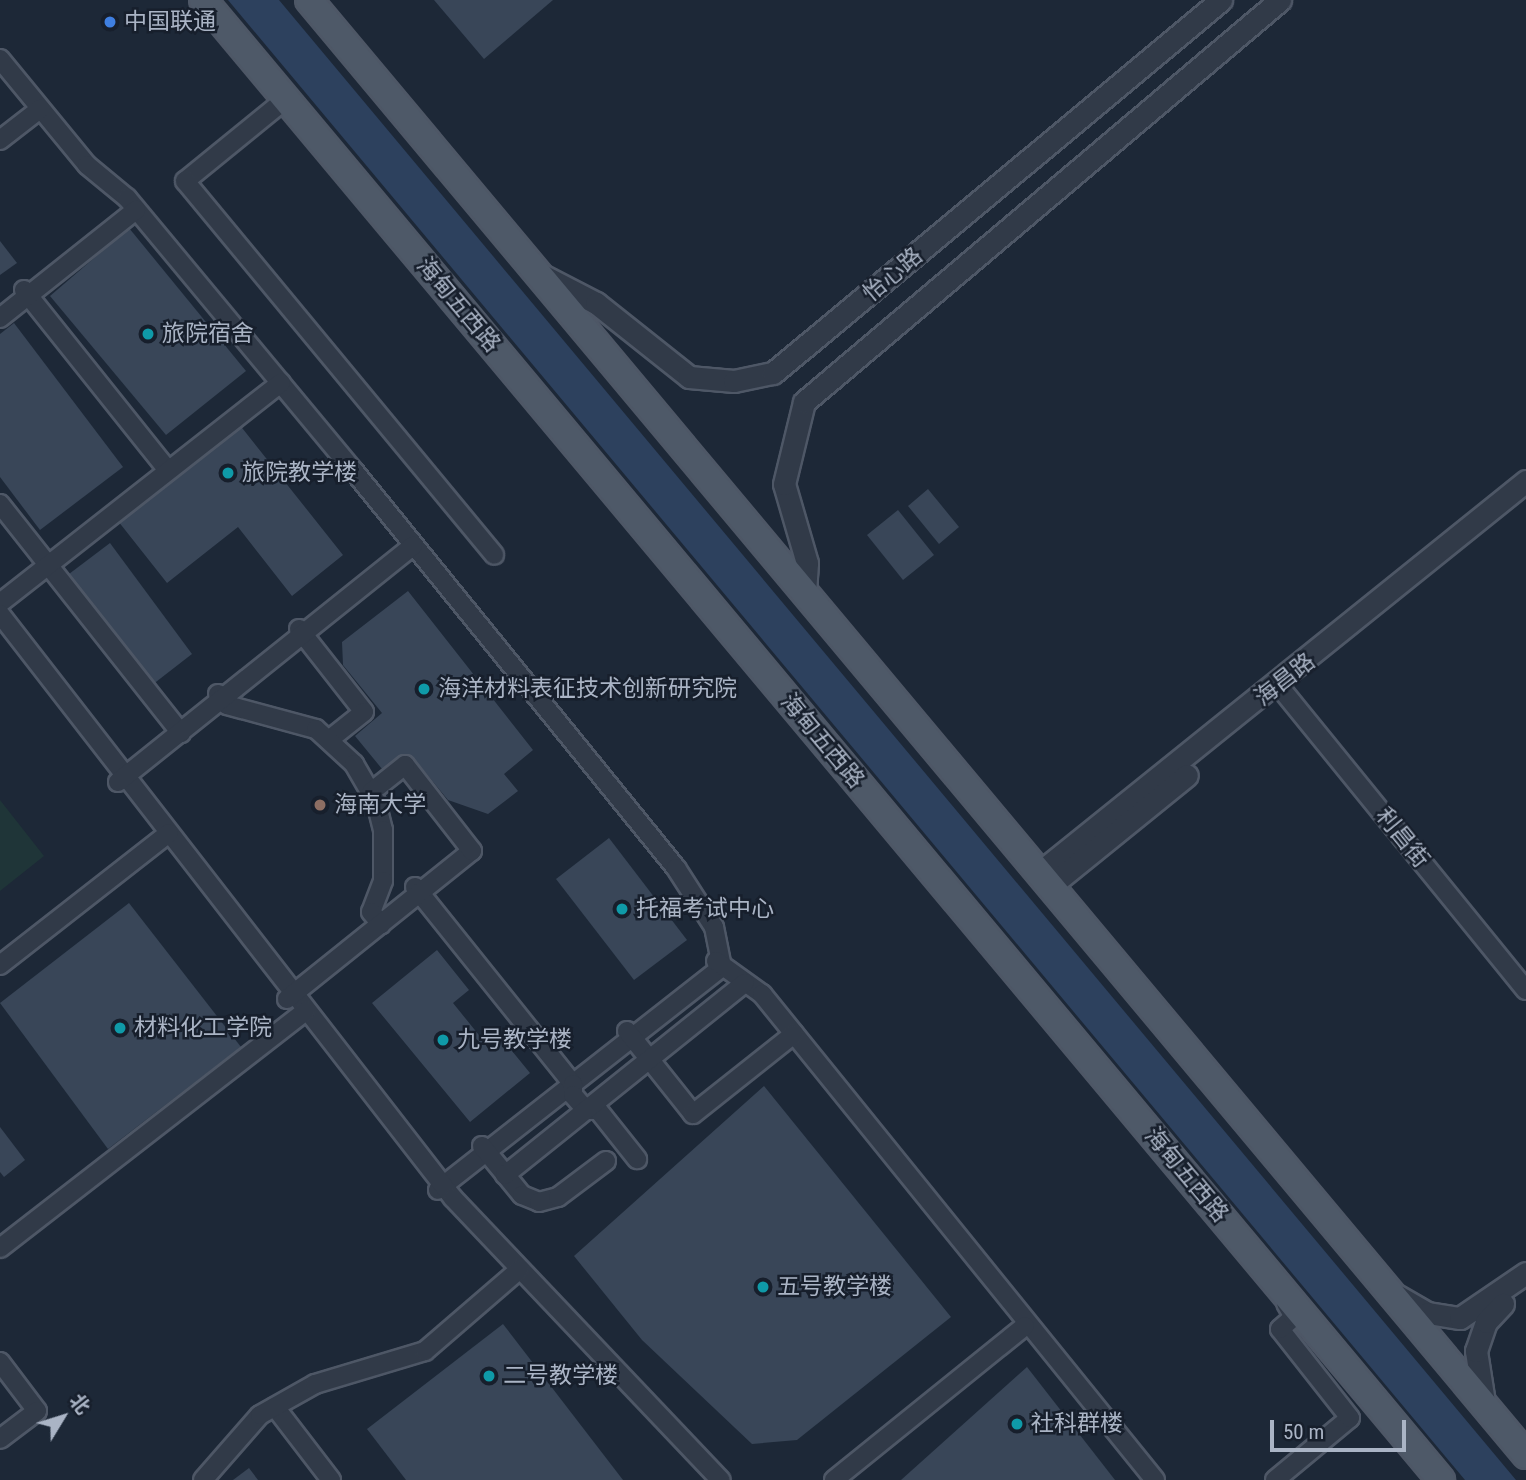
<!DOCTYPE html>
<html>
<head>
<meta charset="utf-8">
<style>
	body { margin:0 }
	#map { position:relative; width:1526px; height:1480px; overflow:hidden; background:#1d2837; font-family:"Roboto Condensed","Noto Sans SC",sans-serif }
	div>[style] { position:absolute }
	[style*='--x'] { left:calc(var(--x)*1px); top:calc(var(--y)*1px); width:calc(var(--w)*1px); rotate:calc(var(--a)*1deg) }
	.green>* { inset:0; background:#1f3538 }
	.water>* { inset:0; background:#2d415e }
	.building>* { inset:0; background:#394658 }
	.roads { filter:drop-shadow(2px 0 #4e5766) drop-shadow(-2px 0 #4e5766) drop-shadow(0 2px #4e5766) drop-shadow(0 -2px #4e5766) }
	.minor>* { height:18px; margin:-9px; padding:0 9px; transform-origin:9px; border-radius:9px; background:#313a48 }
	.tertiary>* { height:21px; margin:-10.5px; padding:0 10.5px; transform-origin:10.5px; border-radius:10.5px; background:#313a48 }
	.primary>* { height:26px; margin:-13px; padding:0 13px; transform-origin:13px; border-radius:13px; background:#4e5968 }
	.dots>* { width:19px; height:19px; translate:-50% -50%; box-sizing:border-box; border:4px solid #171f2c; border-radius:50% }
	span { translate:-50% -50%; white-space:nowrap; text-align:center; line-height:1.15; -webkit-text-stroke:5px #171f2c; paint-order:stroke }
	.poi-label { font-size:23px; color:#aab4c5 }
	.left { translate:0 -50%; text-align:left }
	.street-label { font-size:23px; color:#aab4c5 }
	.north { position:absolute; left:28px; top:1382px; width:70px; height:70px; -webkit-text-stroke:5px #171f2c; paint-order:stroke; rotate:52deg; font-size:19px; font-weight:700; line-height:28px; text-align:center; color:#aab4c5 }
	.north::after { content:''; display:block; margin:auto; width:24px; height:32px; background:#aab4c5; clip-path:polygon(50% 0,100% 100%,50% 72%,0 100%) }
	.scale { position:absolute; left:1270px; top:1420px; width:136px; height:32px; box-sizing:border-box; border:4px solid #aab4c5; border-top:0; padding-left:9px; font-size:21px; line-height:24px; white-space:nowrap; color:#aab4c5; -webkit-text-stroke:5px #171f2c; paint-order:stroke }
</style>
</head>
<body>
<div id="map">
	<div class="green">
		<div style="clip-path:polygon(0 800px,44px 856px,0 891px)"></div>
	</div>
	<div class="water">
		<div style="clip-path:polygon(228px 0,279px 0,1516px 1480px,1465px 1480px)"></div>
	</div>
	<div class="building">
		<div style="clip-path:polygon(434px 0,553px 0,484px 59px)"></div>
		<div style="clip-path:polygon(129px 228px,246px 371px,166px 435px,50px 296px)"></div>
		<div style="clip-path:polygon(0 241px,17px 263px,0 275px)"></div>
		<div style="clip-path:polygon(14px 323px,123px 467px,40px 530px,0 477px,0 334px)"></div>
		<div style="clip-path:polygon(239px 424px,343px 555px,292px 596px,238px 527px,167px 583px,118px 521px)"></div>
		<div style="clip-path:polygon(928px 489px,959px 527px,939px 544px,908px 506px)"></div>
		<div style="clip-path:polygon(898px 510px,934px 555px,903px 580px,867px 535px)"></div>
		<div style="clip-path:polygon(110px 543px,192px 654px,152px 685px,69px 574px)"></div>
		<div style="clip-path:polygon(408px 591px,533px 750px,504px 774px,518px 791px,488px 814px,448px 800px,411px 755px,387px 775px,355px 736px,382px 713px,343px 665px,342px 642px)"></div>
		<div style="clip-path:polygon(609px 838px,687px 940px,634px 980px,556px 879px)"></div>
		<div style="clip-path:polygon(129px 903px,241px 1047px,108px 1149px,0 1003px)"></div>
		<div style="clip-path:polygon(437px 950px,469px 990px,453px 1003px,487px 1045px,499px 1035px,530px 1073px,470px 1122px,372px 1003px)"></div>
		<div style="clip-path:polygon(764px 1086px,951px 1317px,797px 1440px,752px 1444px,642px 1340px,574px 1256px)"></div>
		<div style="clip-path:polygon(0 1127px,25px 1160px,4px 1177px,0 1172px)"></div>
		<div style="clip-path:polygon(503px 1324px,623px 1480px,406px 1480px,367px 1429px)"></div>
		<div style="clip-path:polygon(1027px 1367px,1115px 1480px,901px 1480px)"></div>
		<div style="clip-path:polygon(249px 1468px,258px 1480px,233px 1480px)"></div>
	</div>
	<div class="roads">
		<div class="minor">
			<div style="--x:0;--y:59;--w:137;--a:50.6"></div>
			<div style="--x:87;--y:165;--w:52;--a:39.5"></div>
			<div style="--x:127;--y:198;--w:354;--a:50.3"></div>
			<div style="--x:353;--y:470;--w:513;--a:50.94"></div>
			<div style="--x:676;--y:868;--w:70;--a:57.2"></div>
			<div style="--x:714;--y:927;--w:41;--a:78.7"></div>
			<div style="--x:722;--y:967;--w:361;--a:141.9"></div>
			<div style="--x:286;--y:99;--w:130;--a:140.9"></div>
			<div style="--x:185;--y:181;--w:485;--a:50.4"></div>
			<div style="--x:0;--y:140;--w:51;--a:-37.8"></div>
			<div style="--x:24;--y:290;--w:229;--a:51.4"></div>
			<div style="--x:0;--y:318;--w:174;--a:-38.5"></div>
			<div style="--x:0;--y:504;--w:292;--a:51.7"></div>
			<div style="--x:0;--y:603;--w:357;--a:-38.1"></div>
			<div style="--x:0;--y:614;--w:739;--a:52.2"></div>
			<div style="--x:453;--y:1198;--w:389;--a:46.5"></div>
			<div style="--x:299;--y:629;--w:105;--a:51.9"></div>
			<div style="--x:364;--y:712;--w:43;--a:141.5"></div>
			<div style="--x:1278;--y:685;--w:393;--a:50.9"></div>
			<div style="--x:218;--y:694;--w:14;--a:51"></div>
			<div style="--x:227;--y:705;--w:92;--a:15.1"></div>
			<div style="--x:316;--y:729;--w:52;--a:42.6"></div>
			<div style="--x:354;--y:764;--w:44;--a:59.9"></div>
			<div style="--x:376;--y:802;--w:29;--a:76"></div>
			<div style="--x:383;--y:830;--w:51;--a:90"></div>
			<div style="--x:383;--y:881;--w:33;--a:111"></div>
			<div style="--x:371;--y:912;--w:16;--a:50"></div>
			<div style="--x:118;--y:782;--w:378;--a:-38.7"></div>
			<div style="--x:415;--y:887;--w:253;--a:51.3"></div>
			<div style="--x:573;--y:1084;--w:11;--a:90"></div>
			<div style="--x:573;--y:1095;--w:20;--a:49"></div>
			<div style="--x:586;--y:1110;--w:12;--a:0"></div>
			<div style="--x:598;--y:1110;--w:63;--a:51.5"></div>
			<div style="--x:716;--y:961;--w:57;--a:35.7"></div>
			<div style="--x:762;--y:994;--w:625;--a:51.04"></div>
			<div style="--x:0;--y:965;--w:214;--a:-38"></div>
			<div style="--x:287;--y:999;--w:237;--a:-38.7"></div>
			<div style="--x:472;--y:851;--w:109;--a:-127.9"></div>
			<div style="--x:405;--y:765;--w:43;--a:141.5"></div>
			<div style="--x:627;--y:1031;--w:106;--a:51.5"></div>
			<div style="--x:693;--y:1114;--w:129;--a:-38.4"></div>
			<div style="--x:482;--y:1146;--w:63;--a:50.8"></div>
			<div style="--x:522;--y:1195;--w:18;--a:22"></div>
			<div style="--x:539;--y:1202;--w:20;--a:-15"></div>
			<div style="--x:558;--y:1197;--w:60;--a:-36.9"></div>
			<div style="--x:505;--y:1175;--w:307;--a:-38.7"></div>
			<div style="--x:0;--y:1248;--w:387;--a:-37.8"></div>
			<div style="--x:0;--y:1362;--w:61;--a:52.9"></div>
			<div style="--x:37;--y:1411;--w:46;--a:142.9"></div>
			<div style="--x:275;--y:1407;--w:92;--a:52.5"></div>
			<div style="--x:203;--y:1480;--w:86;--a:-48.8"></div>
			<div style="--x:260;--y:1415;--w:63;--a:-29.4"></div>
			<div style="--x:315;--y:1384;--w:115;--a:-16.7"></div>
			<div style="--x:425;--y:1351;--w:125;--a:-40.8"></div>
			<div style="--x:834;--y:1480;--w:245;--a:-38.9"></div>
			<div style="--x:1275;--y:1480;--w:97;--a:-39.6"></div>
			<div style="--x:1350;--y:1418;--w:113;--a:-128.2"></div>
			<div style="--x:1280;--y:1329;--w:18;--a:-41"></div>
			<div style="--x:1294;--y:1317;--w:16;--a:-120"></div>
		</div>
		<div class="tertiary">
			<div style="--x:542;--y:275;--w:61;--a:27.4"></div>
			<div style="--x:596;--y:303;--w:119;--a:38.5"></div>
			<div style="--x:689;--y:377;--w:45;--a:5.1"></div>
			<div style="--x:734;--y:381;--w:40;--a:-12"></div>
			<div style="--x:773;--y:373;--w:583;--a:-39.78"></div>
			<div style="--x:805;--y:592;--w:29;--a:-86"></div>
			<div style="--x:807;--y:563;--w:82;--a:-106.2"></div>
			<div style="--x:784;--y:484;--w:84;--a:-76.3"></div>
			<div style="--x:804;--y:402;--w:623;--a:-40.18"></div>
			<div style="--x:1039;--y:873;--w:625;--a:-38.83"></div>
			<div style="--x:1050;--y:886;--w:176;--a:-39"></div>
			<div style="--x:1398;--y:1296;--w:34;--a:30"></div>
			<div style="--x:1428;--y:1313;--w:32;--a:9"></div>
			<div style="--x:1460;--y:1318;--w:80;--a:-34.3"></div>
			<div style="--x:1484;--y:1402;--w:52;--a:-98.9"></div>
			<div style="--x:1476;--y:1351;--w:31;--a:-71"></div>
			<div style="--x:1486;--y:1322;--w:25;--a:-47"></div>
		</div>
		<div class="primary">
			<div style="--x:203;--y:0;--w:1930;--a:50.09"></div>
			<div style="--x:309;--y:0;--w:1897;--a:50.09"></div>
		</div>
	</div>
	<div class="dots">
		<div style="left:110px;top:22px;background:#3f7fe0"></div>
		<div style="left:148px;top:334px;background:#0f9aa8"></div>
		<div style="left:228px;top:473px;background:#0f9aa8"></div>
		<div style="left:424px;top:689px;background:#0f9aa8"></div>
		<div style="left:320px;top:805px;background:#8d6e63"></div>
		<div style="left:622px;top:909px;background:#0f9aa8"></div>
		<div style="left:120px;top:1028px;background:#0f9aa8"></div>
		<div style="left:443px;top:1040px;background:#0f9aa8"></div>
		<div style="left:763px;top:1287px;background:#0f9aa8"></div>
		<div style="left:489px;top:1376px;background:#0f9aa8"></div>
		<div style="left:1017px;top:1424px;background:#0f9aa8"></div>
	</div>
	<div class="poi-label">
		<span class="left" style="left:124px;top:22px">中国联通</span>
		<span class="left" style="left:162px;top:334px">旅院宿舍</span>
		<span class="left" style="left:242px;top:473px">旅院教学楼</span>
		<span class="left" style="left:438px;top:689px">海洋材料表征技术创新研究院</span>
		<span class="left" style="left:334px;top:805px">海南大学</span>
		<span class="left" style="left:636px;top:909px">托福考试中心</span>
		<span class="left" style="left:134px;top:1028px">材料化工学院</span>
		<span class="left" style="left:457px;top:1040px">九号教学楼</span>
		<span class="left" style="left:777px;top:1287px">五号教学楼</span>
		<span class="left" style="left:503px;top:1376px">二号教学楼</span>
		<span class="left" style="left:1031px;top:1424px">社科群楼</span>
	</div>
	<div class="street-label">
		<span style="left:893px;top:275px;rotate:-40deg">怡心路</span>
		<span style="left:458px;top:305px;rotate:50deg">海甸五西路</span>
		<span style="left:1285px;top:680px;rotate:-38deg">海昌路</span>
		<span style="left:822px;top:741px;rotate:50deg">海甸五西路</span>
		<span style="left:1402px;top:838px;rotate:51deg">利昌街</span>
		<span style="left:1186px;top:1175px;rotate:50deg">海甸五西路</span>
	</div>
	<div class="north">北</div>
	<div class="scale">50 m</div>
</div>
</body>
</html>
